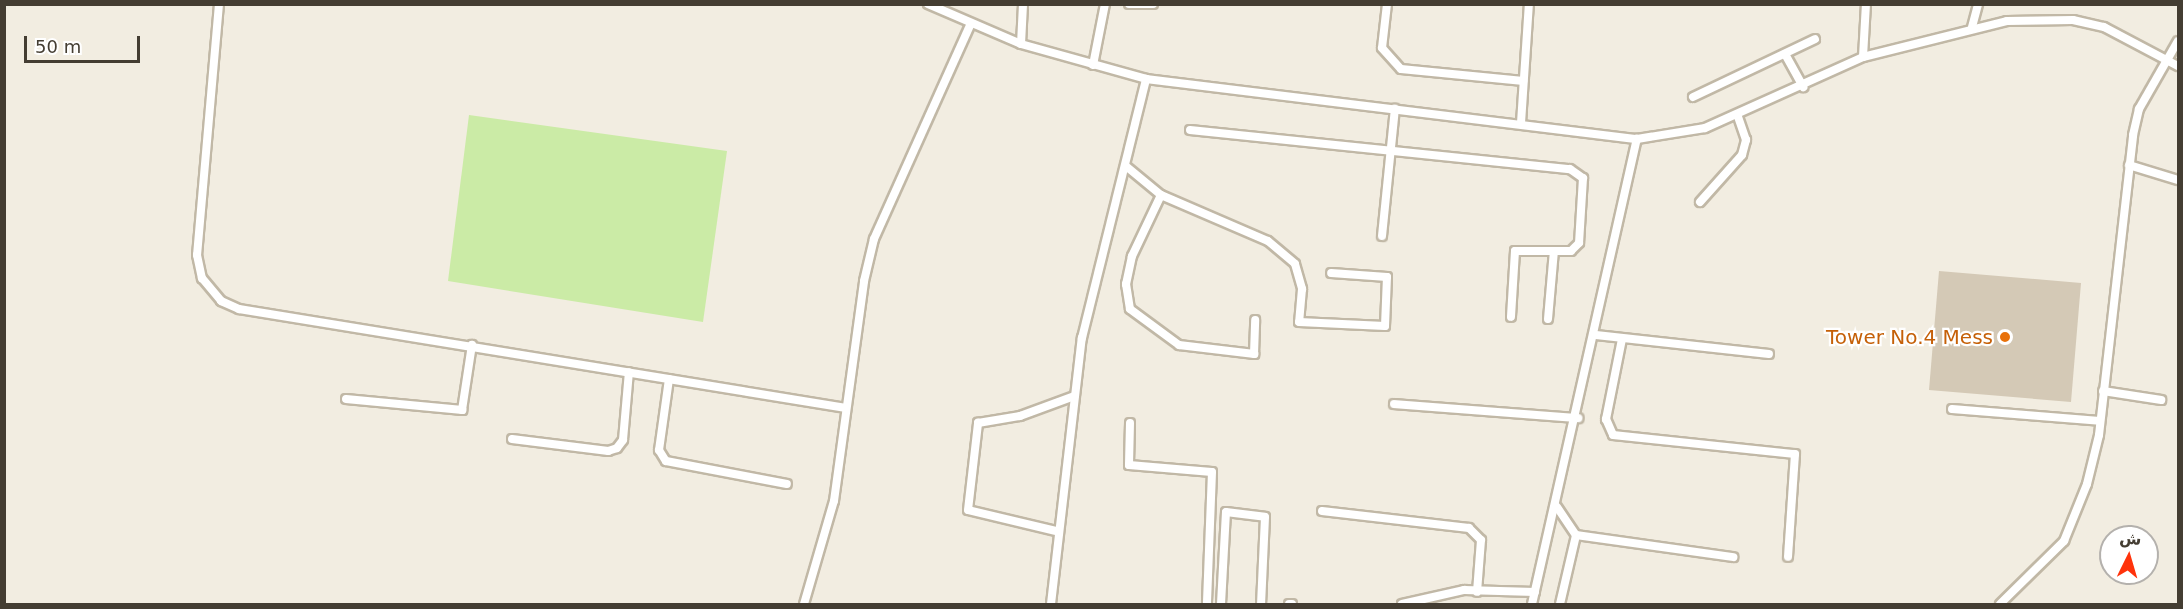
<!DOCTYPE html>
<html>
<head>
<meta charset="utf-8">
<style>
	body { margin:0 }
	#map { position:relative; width:2183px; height:609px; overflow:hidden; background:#f2ede1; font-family:"DejaVu Sans","Noto Sans Arabic",sans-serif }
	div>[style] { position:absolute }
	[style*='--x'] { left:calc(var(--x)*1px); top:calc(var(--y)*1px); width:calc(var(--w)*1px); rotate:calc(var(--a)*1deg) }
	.green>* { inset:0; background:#cbeba6 }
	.building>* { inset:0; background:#d4c9b6 }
	.roads { filter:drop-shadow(2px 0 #c1b8a6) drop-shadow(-2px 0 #c1b8a6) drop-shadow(0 2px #c1b8a6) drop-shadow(0 -2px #c1b8a6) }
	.service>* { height:8px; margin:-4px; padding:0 4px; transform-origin:4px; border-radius:4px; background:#fff }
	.dots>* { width:16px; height:16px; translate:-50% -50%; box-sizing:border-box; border:3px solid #fff; border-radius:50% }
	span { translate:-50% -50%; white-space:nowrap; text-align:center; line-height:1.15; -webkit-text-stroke:4.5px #fff; paint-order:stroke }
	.food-label { font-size:20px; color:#c56008 }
	.right { translate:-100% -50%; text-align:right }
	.frame { position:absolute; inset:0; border:6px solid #443d32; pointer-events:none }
	.north { position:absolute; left:2099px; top:525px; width:60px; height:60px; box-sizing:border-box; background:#fff; border:2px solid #b4b1ad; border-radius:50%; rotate:5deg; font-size:16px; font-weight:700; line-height:24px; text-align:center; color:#443d32 }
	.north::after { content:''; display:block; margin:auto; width:21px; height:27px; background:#ff330b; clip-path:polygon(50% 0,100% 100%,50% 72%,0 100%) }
	.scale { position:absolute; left:24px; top:36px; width:116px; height:27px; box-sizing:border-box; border:3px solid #443d32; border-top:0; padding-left:8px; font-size:18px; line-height:21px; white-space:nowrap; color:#443d32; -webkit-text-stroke:4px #fff; paint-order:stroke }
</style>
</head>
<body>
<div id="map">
	<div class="green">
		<div style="clip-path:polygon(469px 115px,727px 151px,703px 322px,448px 281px)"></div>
	</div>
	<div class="building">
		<div style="clip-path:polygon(1939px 271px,2081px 283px,2071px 402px,1929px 390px)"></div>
	</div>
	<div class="roads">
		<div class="service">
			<div style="--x:219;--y:4;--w:252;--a:95"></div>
			<div style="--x:197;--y:255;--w:24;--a:78"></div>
			<div style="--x:202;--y:278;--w:30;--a:50"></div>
			<div style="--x:221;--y:301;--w:20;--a:24"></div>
			<div style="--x:239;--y:309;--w:615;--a:9.26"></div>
			<div style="--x:928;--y:4;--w:101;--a:23.3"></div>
			<div style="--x:1021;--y:44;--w:130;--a:15.6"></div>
			<div style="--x:1146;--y:79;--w:495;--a:7"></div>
			<div style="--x:1637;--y:139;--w:69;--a:-9.2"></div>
			<div style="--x:1705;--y:128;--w:173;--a:-24.2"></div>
			<div style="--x:1863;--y:57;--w:148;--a:-14"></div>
			<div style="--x:2007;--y:21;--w:66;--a:-0.9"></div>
			<div style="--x:2073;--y:20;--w:32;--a:13"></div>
			<div style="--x:2104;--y:27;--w:84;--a:27.8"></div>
			<div style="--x:1129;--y:4;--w:24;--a:0"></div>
			<div style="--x:1387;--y:4;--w:44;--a:96.5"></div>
			<div style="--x:1382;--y:48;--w:28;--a:48"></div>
			<div style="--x:1401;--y:69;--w:123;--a:5.6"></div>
			<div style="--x:1972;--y:27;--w:24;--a:-75"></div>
			<div style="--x:1021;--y:44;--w:40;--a:-87.1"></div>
			<div style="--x:1785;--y:54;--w:38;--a:61"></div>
			<div style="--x:1863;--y:57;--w:53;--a:-86.8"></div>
			<div style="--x:1093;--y:65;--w:62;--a:-78.9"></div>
			<div style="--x:1693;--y:97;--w:135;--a:-25.4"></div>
			<div style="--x:1521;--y:123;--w:119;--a:-86.2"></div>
			<div style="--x:1190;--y:130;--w:382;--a:5.9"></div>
			<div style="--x:1570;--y:169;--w:16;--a:35"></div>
			<div style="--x:1583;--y:178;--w:65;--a:93.5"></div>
			<div style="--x:1579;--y:243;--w:11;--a:135"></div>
			<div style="--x:1571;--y:251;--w:56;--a:180"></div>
			<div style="--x:1515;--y:251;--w:66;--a:93.5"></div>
			<div style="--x:2129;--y:165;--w:51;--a:17"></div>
			<div style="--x:1127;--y:167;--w:44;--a:39.5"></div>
			<div style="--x:1161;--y:195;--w:116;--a:23.3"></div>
			<div style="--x:1268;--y:241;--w:35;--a:40"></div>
			<div style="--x:1295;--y:264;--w:26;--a:74"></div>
			<div style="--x:1302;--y:289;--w:33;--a:95"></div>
			<div style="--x:1299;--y:322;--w:86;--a:2.7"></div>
			<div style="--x:1385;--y:326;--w:49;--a:-87.7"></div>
			<div style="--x:1387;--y:277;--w:56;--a:-175.9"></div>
			<div style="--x:1161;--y:195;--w:68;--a:115.4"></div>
			<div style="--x:1132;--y:256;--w:29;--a:102"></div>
			<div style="--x:1126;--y:284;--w:25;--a:81"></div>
			<div style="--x:1130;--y:309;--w:61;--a:36.3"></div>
			<div style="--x:1179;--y:345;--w:76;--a:6.8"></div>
			<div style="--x:1254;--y:354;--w:34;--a:-88"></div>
			<div style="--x:1700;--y:202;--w:63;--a:-48.2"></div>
			<div style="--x:1742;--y:155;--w:16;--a:-75"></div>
			<div style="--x:1746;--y:140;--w:24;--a:-109"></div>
			<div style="--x:1382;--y:236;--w:128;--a:-84.2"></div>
			<div style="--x:1548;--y:319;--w:68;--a:-85"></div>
			<div style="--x:1596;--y:335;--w:174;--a:6.3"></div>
			<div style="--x:1622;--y:339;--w:82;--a:101.3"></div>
			<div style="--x:1606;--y:419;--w:17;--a:66"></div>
			<div style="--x:1613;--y:435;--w:183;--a:6"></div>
			<div style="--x:1795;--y:454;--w:103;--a:93.9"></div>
			<div style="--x:669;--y:379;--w:72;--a:98"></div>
			<div style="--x:659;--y:450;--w:13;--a:58"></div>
			<div style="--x:666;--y:461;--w:123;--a:10.8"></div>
			<div style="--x:2103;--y:391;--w:59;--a:8.8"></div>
			<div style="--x:346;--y:399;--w:117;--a:5.4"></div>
			<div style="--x:462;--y:410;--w:66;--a:-81.3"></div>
			<div style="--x:1394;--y:404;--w:185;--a:4.4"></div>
			<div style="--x:1952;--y:409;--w:148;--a:4.6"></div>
			<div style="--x:1130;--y:423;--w:42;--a:91.4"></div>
			<div style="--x:1129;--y:465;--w:83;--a:4.8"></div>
			<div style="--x:1212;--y:472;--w:132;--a:92.2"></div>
			<div style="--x:512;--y:439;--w:97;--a:7.1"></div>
			<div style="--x:608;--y:451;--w:9;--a:-18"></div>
			<div style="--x:617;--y:448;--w:10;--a:-53"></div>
			<div style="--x:623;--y:440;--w:68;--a:-85"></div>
			<div style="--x:1557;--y:507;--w:34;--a:56"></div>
			<div style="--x:1576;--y:535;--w:159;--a:8"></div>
			<div style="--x:1322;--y:511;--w:148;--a:6.6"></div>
			<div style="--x:1469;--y:528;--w:17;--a:45"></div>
			<div style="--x:1481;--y:540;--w:52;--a:94.4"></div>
			<div style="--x:1056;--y:531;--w:90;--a:-166.6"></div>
			<div style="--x:968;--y:510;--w:88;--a:-83.4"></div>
			<div style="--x:978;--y:423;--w:43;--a:-9.5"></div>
			<div style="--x:1020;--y:416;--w:58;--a:-20.3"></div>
			<div style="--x:804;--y:604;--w:107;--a:-73.8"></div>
			<div style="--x:834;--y:501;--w:222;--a:-82.2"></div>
			<div style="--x:864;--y:281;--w:43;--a:-76.6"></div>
			<div style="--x:874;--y:239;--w:235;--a:-65.8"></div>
			<div style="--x:1051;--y:604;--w:268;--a:-83.4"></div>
			<div style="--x:1082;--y:338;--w:267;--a:-76.1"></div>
			<div style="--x:1221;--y:604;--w:92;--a:-86.9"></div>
			<div style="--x:1226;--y:512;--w:39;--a:7"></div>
			<div style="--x:1265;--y:517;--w:87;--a:92.6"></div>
			<div style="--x:1289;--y:604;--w:3;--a:0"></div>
			<div style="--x:1402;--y:604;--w:64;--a:-12.7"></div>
			<div style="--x:1464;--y:590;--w:71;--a:1.6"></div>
			<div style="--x:1532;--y:604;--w:477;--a:-77.3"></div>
			<div style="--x:1560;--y:604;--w:71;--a:-76.9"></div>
			<div style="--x:2000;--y:604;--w:90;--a:-44.5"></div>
			<div style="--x:2064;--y:541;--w:61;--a:-68"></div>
			<div style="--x:2087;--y:484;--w:50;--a:-76.2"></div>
			<div style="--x:2099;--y:435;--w:302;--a:-83.5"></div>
			<div style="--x:2133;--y:135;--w:27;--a:-77"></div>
			<div style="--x:2139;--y:109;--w:78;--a:-60.2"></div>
		</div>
	</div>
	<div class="dots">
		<div style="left:2005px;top:337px;background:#e8710a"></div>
	</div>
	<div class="food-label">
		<span class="right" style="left:1993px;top:337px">Tower No.4 Mess</span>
	</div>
	<div class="frame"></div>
	<div class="north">ش</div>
	<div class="scale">50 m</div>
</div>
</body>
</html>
